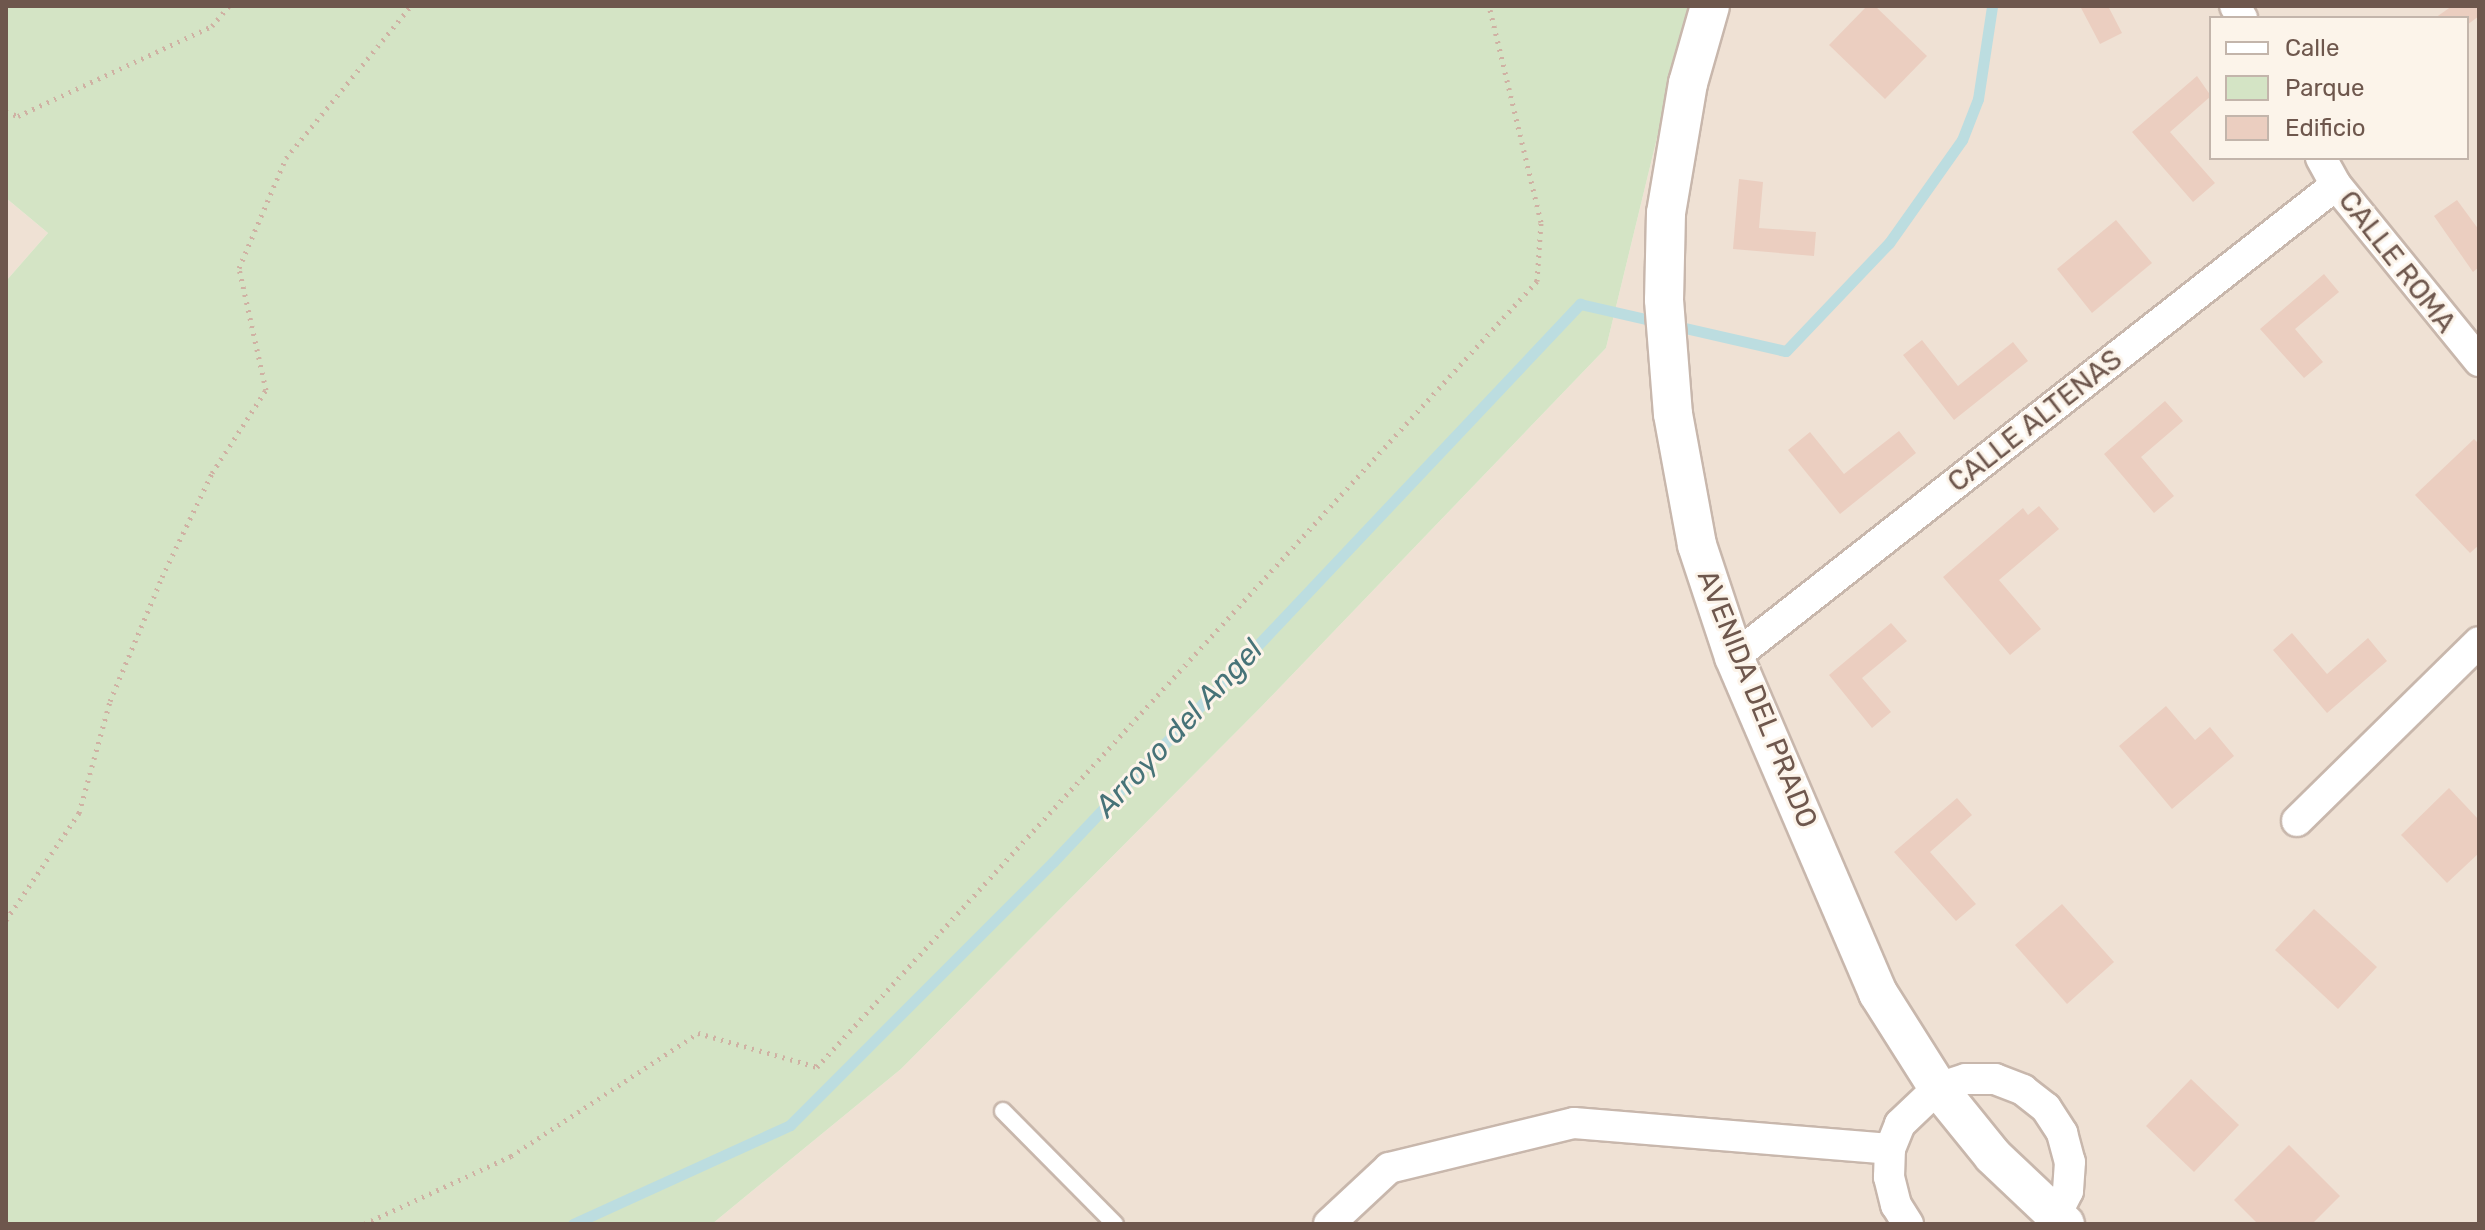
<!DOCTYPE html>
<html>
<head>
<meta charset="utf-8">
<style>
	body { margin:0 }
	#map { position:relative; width:2485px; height:1230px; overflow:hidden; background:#f9efe4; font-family:Rubik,sans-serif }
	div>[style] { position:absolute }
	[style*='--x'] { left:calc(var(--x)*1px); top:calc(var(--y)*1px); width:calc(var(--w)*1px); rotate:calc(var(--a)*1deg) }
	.residential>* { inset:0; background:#efe1d4 }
	.green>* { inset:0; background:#d4e4c5 }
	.stream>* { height:11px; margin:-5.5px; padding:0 5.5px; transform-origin:5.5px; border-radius:5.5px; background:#bcdde0 }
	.building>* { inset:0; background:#ebcec0 }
	.path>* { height:5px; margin-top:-2.5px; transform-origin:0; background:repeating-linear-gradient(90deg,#cfb1a3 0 2px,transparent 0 8px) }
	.roads { filter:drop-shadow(2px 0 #c8b7ac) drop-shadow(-2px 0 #c8b7ac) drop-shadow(0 2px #c8b7ac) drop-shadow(0 -2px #c8b7ac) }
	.service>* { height:16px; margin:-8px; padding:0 8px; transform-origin:8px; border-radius:8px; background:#fff }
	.minor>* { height:30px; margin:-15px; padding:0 15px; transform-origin:15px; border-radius:15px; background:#fff }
	.tertiary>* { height:38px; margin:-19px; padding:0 19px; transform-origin:19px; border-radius:19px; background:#fff }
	span { translate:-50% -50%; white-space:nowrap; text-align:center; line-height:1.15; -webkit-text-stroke:6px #fcf4ea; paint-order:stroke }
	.street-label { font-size:28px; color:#6e574d }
	.water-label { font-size:30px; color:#477378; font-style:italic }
	.frame { position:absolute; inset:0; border:8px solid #6e574d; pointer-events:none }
	.legend { position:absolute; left:2209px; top:16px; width:260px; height:144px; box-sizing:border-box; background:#fcf4ea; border:2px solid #c3b5ab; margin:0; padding:10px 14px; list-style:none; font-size:24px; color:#6e574d }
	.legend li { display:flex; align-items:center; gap:16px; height:40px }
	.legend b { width:40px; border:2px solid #c3b5ab }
</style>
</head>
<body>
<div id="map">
	<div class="residential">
		<div style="clip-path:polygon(evenodd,1689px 6px,2479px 6px,2479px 1224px,712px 1224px,901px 1069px,1262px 706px,1606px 348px,1689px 6px,2211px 18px,2467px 18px,2467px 158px,2211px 158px,2211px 18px)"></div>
		<div style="clip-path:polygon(6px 198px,48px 233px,6px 281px)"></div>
	</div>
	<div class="green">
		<div style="clip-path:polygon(6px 6px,1689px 6px,1606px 348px,1262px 706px,901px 1069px,712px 1224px,6px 1224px,6px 281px,48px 233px,6px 198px)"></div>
	</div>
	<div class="stream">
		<div style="--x:573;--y:1224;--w:239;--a:-24.5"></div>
		<div style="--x:790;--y:1125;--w:372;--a:-45"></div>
		<div style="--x:1053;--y:862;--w:768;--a:-46.64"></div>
		<div style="--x:1580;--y:304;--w:211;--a:12.9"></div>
		<div style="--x:1786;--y:351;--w:149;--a:-46.4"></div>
		<div style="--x:1889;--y:243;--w:126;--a:-54.7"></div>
		<div style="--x:1962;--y:140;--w:44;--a:-68.7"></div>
		<div style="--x:1978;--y:99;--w:94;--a:-81.4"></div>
	</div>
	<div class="building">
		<div style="clip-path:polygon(1867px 6px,1875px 6px,1927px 56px,1885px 99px,1829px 45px)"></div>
		<div style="clip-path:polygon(2080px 6px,2108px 6px,2122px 33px,2100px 44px)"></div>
		<div style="clip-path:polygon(2452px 6px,2479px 6px,2479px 16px,2467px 25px,2467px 18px,2435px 18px)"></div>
		<div style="clip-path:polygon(2197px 76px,2211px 96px,2170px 132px,2215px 183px,2193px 202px,2132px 132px)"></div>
		<div style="clip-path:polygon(1739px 179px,1763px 182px,1759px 228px,1816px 232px,1814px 256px,1733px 249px)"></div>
		<div style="clip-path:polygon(2457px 200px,2479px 230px,2479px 267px,2473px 272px,2434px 216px)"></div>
		<div style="clip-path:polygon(2116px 220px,2152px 263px,2092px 313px,2057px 269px)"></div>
		<div style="clip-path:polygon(2324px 274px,2339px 292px,2295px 329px,2323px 362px,2304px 378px,2260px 329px)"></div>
		<div style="clip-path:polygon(1922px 340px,1958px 386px,2013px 342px,2028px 361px,1954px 420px,1903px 355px)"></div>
		<div style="clip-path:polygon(2165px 401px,2183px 421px,2141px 457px,2174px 496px,2154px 513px,2104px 454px)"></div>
		<div style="clip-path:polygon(1899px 431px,1916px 453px,1840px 514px,1788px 450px,1810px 432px,1844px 474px)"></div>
		<div style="clip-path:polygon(2474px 439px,2479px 444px,2479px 545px,2470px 553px,2415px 495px)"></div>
		<div style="clip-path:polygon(2039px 506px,2059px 529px,1999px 580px,2041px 629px,2010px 655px,1943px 577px,2023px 508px,2028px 515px)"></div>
		<div style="clip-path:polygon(1891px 623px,1907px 641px,1862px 678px,1891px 712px,1872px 728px,1829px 675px)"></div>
		<div style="clip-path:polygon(2292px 633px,2327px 674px,2368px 638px,2387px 661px,2327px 713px,2273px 650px)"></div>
		<div style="clip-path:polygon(2166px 706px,2195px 740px,2210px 727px,2234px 756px,2172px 809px,2119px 746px)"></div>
		<div style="clip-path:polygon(2449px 788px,2479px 820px,2479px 853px,2447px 883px,2401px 835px)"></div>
		<div style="clip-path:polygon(1957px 798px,1972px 815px,1930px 852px,1976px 904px,1956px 921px,1894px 852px)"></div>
		<div style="clip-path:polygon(2062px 904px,2114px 962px,2067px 1004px,2015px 945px)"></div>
		<div style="clip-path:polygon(2314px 909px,2377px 967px,2338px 1009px,2275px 950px)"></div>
		<div style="clip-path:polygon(2191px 1079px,2239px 1125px,2194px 1172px,2146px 1126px)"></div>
		<div style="clip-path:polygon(2289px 1145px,2340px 1196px,2312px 1224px,2258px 1224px,2234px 1200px)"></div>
	</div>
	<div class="path">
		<div style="--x:6;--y:112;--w:13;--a:18"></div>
		<div style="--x:18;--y:116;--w:214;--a:-24.9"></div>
		<div style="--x:212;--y:26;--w:26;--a:-50"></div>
		<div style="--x:6;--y:920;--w:130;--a:-55.7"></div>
		<div style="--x:79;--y:813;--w:116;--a:-74.5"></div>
		<div style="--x:110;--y:701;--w:134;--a:-67.2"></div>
		<div style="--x:162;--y:577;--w:115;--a:-64.3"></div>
		<div style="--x:212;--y:473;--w:99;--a:-57"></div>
		<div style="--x:266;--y:390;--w:125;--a:-102.5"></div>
		<div style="--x:239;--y:268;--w:120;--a:-66.9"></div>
		<div style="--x:286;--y:158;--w:197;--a:-50.6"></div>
		<div style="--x:364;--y:1224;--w:162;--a:-24.8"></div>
		<div style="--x:511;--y:1156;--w:224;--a:-33.3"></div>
		<div style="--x:698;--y:1033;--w:124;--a:15.9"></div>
		<div style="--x:817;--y:1067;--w:1066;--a:-47.51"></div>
		<div style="--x:1537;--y:281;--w:59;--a:-86.1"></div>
		<div style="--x:1541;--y:222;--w:222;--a:-103.5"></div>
	</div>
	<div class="roads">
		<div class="service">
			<div style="--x:1003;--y:1111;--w:159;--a:45.3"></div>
		</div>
		<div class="minor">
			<div style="--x:2235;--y:6;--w:14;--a:60"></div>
			<div style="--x:2321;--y:158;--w:31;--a:61"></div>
			<div style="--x:2336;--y:185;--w:227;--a:50.9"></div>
			<div style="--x:1734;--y:657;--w:765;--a:-38.1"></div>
			<div style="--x:2297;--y:821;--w:255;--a:-44.5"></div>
			<div style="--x:1329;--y:1224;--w:82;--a:-43"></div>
			<div style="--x:1389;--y:1168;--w:190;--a:-13.7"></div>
			<div style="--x:1574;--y:1123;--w:317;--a:4.7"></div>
			<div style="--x:1908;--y:1224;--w:22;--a:-122"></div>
			<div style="--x:1896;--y:1205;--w:29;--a:-104"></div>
			<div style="--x:1889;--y:1177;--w:28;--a:-88"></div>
			<div style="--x:1890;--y:1149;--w:27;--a:-68"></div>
			<div style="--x:1900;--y:1124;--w:52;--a:-43.5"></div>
			<div style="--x:1938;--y:1088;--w:29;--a:-18"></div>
			<div style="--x:1966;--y:1079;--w:29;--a:0"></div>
			<div style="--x:1995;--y:1079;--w:30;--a:21"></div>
			<div style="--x:2023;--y:1090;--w:29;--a:38"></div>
			<div style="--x:2046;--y:1108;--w:30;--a:57"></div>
			<div style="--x:2062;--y:1133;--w:30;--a:75"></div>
			<div style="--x:2070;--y:1162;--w:29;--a:94"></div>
			<div style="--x:2068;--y:1191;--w:37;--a:117"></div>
		</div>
		<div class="tertiary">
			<div style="--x:1710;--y:6;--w:80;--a:105.9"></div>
			<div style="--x:1688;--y:83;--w:132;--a:99.6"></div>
			<div style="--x:1666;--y:213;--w:87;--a:91.3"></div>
			<div style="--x:1664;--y:300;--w:114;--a:85.5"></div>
			<div style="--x:1673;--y:414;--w:133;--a:79.6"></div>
			<div style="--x:1697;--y:545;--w:118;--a:71.7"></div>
			<div style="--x:1734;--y:657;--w:366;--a:66.8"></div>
			<div style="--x:1878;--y:993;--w:112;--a:57.7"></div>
			<div style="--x:1938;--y:1088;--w:87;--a:51"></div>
			<div style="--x:1993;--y:1156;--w:99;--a:43.4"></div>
		</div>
	</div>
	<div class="street-label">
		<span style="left:2397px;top:262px;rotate:52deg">CALLE ROMA</span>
		<span style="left:2035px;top:421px;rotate:-38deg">CALLE ALTENAS</span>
		<span style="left:1757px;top:699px;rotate:68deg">AVENIDA DEL PRADO</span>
	</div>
	<div class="water-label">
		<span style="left:1179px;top:728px;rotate:-47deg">Arroyo del Angel</span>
	</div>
	<div class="frame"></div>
	<ul class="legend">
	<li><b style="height:10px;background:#fff"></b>Calle</li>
	<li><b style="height:22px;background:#d4e4c5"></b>Parque</li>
	<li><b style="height:22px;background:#ebcec0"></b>Edificio</li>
	</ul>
</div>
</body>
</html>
